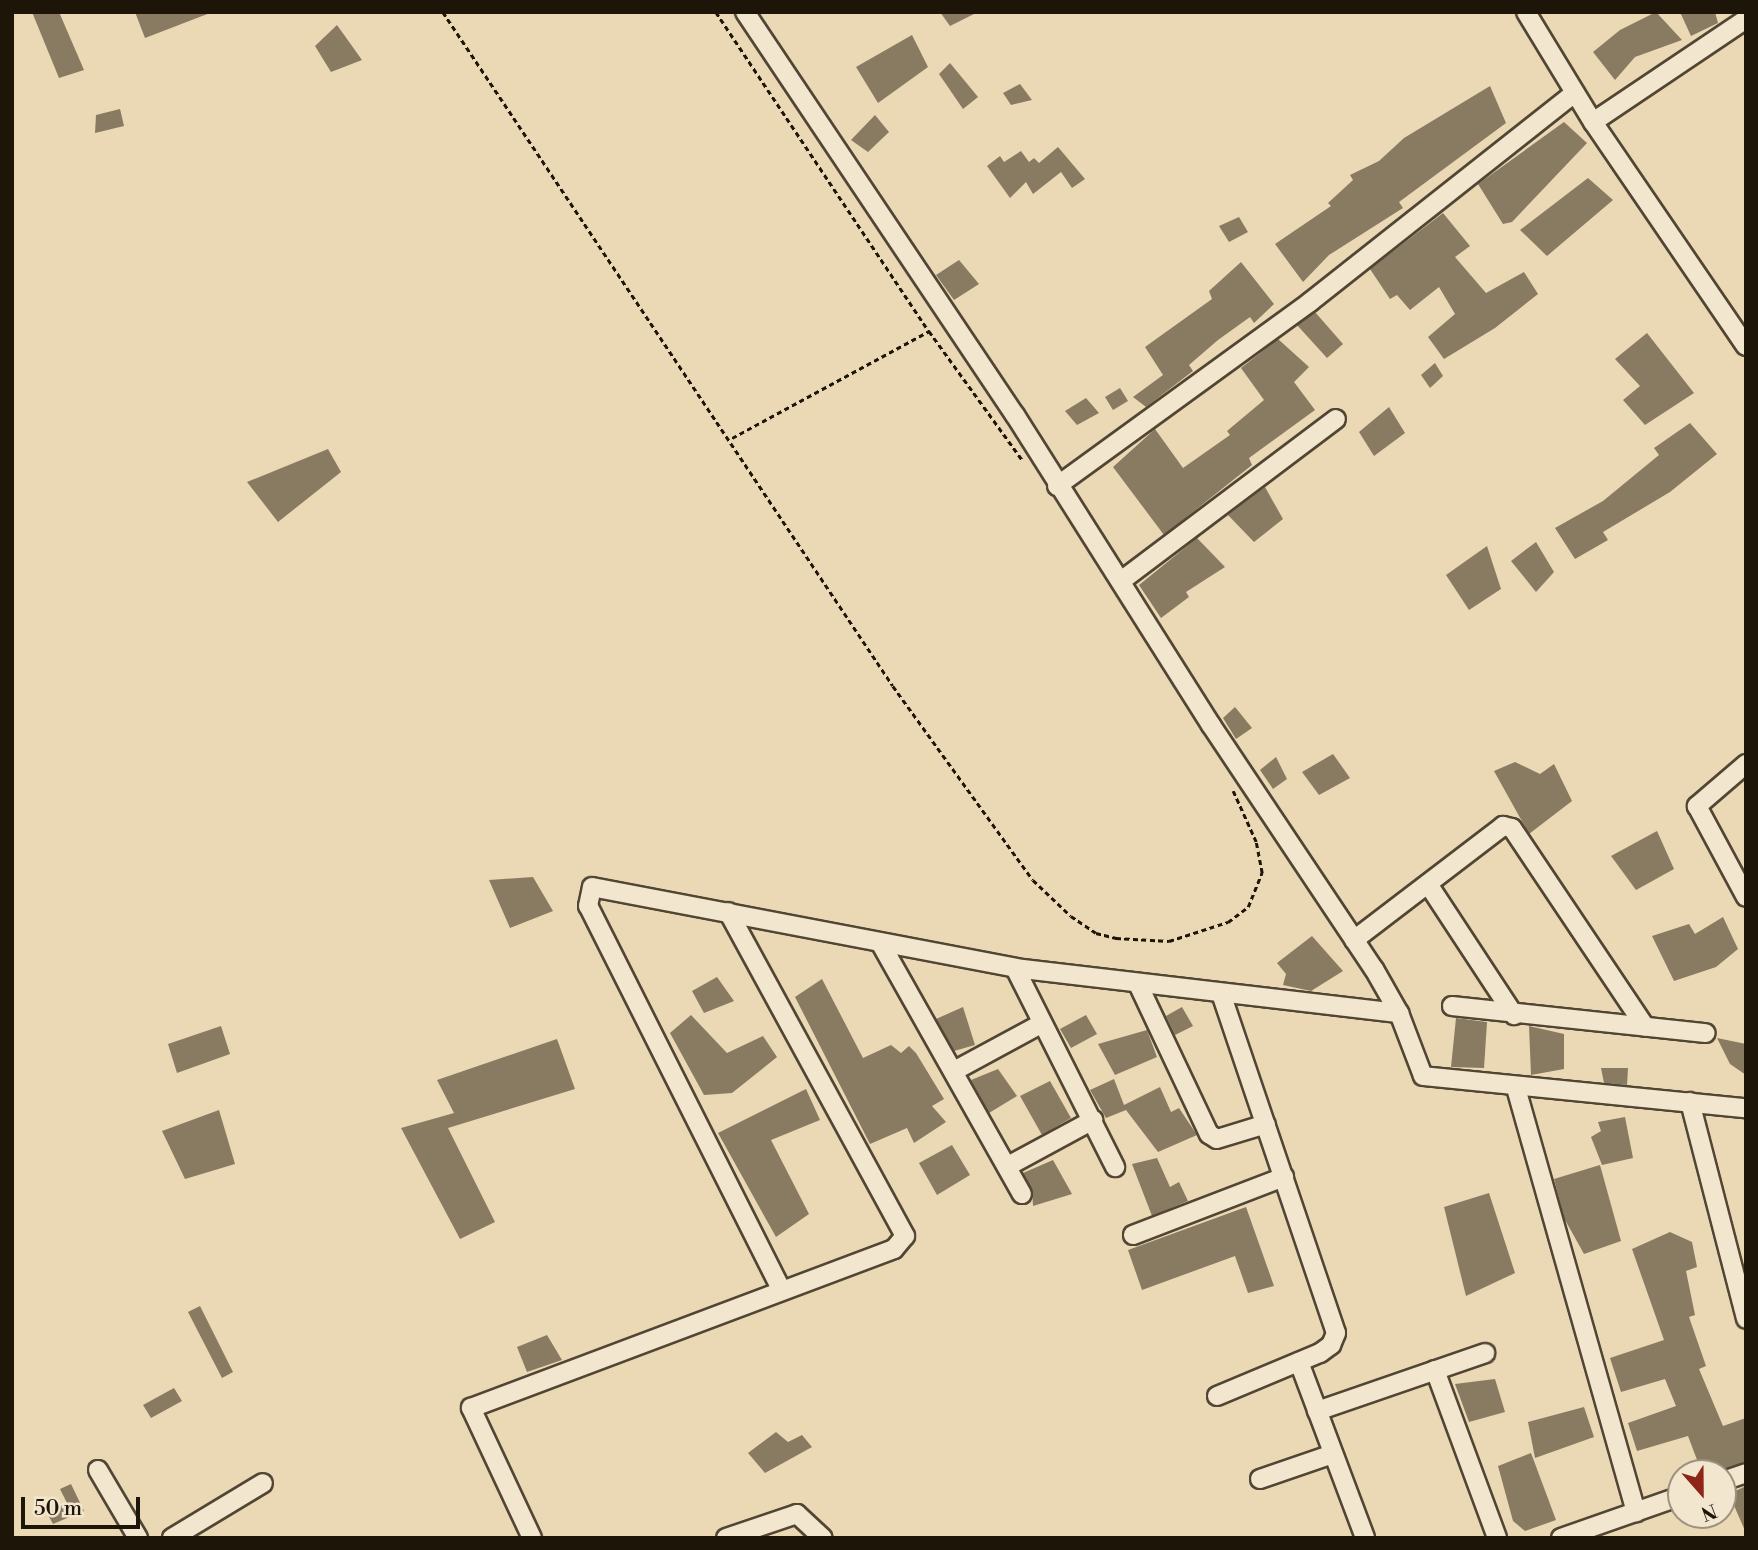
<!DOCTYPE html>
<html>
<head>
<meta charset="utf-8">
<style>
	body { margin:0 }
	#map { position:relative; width:1758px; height:1550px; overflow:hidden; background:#ebd8b4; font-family:"Libre Bodoni",serif }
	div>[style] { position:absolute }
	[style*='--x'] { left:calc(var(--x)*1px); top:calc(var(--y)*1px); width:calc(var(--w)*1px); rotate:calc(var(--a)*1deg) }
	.building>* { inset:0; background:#897a62 }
	.path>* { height:2.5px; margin-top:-1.25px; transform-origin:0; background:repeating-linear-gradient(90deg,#1e1509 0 5px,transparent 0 8.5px) }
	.roads { filter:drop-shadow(2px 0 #514634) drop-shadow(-2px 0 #514634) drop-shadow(0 2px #514634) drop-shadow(0 -2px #514634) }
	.minor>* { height:18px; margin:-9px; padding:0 9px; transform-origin:9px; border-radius:9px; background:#f2e6ce }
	span { translate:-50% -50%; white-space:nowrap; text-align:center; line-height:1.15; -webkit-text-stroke:6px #f2e6ce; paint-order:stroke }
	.frame { position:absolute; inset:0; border:14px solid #1e1509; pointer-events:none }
	.north { position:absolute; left:1667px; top:1459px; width:70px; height:70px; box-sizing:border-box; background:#f2e6ce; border:2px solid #9d927f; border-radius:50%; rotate:159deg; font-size:19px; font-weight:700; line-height:28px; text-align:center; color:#1e1509 }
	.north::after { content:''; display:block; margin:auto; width:24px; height:32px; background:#8f2418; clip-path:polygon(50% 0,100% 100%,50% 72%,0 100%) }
	.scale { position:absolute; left:21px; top:1497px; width:119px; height:32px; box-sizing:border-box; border:4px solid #1e1509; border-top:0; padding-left:9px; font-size:21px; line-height:24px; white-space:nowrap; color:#1e1509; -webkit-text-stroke:5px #f2e6ce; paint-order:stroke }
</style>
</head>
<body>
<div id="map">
	<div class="building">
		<div style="clip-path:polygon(32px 12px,59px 12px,84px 70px,59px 78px)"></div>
		<div style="clip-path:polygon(135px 12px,210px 12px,210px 13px,145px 38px)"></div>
		<div style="clip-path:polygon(940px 12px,978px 12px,950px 26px)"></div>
		<div style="clip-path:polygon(1656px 12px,1682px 40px,1635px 57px,1615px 80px,1593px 52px,1620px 30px)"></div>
		<div style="clip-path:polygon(1680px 12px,1715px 12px,1718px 23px,1691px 36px)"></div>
		<div style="clip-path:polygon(337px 25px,362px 60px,331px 72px,315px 46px)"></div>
		<div style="clip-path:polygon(912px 35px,928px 67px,878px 103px,856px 67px)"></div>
		<div style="clip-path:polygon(950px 63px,978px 97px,963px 109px,939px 74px)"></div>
		<div style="clip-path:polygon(1020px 84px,1032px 100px,1011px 105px,1003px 93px)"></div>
		<div style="clip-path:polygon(1490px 86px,1506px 123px,1399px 202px,1403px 208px,1329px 255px,1303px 282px,1275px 244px,1331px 206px,1328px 203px,1353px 180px,1350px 175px,1379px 161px,1404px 138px)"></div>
		<div style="clip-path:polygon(120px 109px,124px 126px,95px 133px,96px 115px)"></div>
		<div style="clip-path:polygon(875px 115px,889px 132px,868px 152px,851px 140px)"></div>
		<div style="clip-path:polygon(1564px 122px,1587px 143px,1512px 222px,1503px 224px,1478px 184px)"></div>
		<div style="clip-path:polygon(1058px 147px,1085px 179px,1072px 188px,1061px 172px,1033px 194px,1026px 182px,1010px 198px,987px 166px,1000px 156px,1004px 162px,1021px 151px,1029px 162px,1034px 158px,1039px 163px)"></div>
		<div style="clip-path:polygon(1588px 178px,1613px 200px,1547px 256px,1520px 230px)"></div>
		<div style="clip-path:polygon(1443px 213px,1470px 246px,1455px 257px,1486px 293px,1524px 272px,1538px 294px,1495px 328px,1444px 359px,1428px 337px,1455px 314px,1439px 287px,1410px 310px,1397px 295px,1390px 299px,1370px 269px)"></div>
		<div style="clip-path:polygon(1239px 217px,1248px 232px,1229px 242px,1219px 226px)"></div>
		<div style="clip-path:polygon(959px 260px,979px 284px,954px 300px,936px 275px)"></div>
		<div style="clip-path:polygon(1241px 262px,1274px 304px,1254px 323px,1250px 317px,1218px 340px,1189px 365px,1193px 371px,1146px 407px,1133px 397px,1163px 375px,1145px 347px,1212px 299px,1209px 291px)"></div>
		<div style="clip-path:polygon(1315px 312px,1343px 344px,1327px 358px,1297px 325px)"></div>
		<div style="clip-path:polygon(1647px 333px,1694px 393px,1645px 425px,1623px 400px,1640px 386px,1615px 359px)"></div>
		<div style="clip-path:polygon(1278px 339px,1309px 367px,1294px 382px,1315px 410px,1249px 458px,1252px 465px,1164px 535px,1113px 467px,1155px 429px,1183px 468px,1230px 435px,1227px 431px,1264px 400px,1241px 368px)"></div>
		<div style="clip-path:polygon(1435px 363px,1443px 376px,1430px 388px,1421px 375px)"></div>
		<div style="clip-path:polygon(1120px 388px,1128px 401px,1113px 410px,1105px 397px)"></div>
		<div style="clip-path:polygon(1086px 398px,1099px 413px,1077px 425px,1065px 411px)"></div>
		<div style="clip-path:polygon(1389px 407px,1405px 433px,1374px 456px,1359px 432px)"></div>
		<div style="clip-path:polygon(1690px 423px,1717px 454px,1670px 492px,1603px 532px,1608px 540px,1575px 559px,1555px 528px,1603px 501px,1659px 455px,1654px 448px)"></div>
		<div style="clip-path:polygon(328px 449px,341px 472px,278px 522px,247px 482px)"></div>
		<div style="clip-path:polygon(1265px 487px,1283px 519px,1254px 542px,1228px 515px)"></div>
		<div style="clip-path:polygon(1197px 538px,1225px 567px,1186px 592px,1189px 597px,1161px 618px,1139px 585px)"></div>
		<div style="clip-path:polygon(1536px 542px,1554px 572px,1536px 592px,1511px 561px)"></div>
		<div style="clip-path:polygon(1487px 546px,1501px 589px,1469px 610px,1446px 575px)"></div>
		<div style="clip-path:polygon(1235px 707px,1252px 728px,1236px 739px,1223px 718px)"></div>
		<div style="clip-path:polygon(1333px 754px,1350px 778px,1319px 795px,1302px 772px)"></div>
		<div style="clip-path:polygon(1276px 757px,1287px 779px,1273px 789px,1260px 770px)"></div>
		<div style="clip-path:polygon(1515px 762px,1540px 774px,1554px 764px,1572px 801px,1529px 834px,1494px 771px)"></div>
		<div style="clip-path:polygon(1657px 831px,1674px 869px,1636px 890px,1611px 856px)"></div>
		<div style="clip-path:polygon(533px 877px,553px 911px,510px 928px,489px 880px)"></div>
		<div style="clip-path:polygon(1723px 917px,1738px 949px,1716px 967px,1674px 981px,1652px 936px,1689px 924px,1695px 934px)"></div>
		<div style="clip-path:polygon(1312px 936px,1343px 971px,1311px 991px,1283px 985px,1286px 974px,1277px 963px)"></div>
		<div style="clip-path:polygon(717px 977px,734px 1001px,704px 1013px,692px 991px)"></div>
		<div style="clip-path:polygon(822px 979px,863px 1058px,891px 1045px,901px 1053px,909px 1046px,916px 1053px,944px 1099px,932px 1106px,946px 1122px,914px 1143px,907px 1128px,870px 1144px,795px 997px)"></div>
		<div style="clip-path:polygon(963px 1007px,975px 1045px,954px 1051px,936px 1019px)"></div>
		<div style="clip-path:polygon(1182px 1007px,1193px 1026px,1175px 1035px,1166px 1016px)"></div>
		<div style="clip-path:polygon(691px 1015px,727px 1053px,763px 1036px,777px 1057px,732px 1093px,704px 1095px,670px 1033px)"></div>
		<div style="clip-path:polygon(1086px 1015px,1097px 1034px,1071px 1048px,1060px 1029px)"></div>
		<div style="clip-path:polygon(1456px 1018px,1487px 1022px,1484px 1068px,1451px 1067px)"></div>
		<div style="clip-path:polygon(221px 1026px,230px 1054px,177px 1073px,168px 1044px)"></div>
		<div style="clip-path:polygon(1529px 1026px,1564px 1034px,1564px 1069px,1531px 1075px)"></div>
		<div style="clip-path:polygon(1147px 1030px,1157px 1057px,1115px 1075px,1098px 1044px)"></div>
		<div style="clip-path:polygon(1717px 1038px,1746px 1044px,1746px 1075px,1730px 1064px)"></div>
		<div style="clip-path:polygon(557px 1039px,575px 1089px,448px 1128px,495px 1222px,460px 1239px,401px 1128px,454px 1113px,437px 1080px)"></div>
		<div style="clip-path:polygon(1601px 1068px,1628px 1068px,1627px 1085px,1604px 1083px)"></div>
		<div style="clip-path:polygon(998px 1069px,1017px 1096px,989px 1113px,971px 1080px)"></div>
		<div style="clip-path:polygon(1114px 1079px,1124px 1105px,1160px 1087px,1171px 1112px,1179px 1108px,1197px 1135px,1158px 1152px,1126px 1110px,1106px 1118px,1090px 1090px)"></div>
		<div style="clip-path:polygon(1050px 1081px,1071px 1118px,1042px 1135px,1020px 1096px)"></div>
		<div style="clip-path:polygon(806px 1089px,820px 1120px,771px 1140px,809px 1214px,776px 1237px,718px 1133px)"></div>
		<div style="clip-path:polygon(219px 1110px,235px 1164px,185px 1179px,162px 1131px)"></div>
		<div style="clip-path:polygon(1625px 1117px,1633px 1158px,1602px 1165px,1591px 1137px,1601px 1131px,1598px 1122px)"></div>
		<div style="clip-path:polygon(952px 1145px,970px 1175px,937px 1195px,919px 1163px)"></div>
		<div style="clip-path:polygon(1157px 1158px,1170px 1187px,1179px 1182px,1188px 1201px,1152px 1216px,1132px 1164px)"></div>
		<div style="clip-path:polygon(1053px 1160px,1072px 1194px,1033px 1206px,1032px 1189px,1023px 1173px)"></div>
		<div style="clip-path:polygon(1600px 1165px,1621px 1241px,1584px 1254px,1564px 1218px,1554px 1179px)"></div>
		<div style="clip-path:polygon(1489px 1193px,1515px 1273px,1466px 1296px,1444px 1207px)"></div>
		<div style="clip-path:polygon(1246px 1207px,1274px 1286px,1248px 1293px,1235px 1256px,1142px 1290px,1128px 1250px)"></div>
		<div style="clip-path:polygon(1670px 1232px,1692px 1242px,1697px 1267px,1686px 1271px,1695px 1315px,1689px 1317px,1706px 1366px,1699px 1369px,1723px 1426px,1746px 1418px,1746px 1462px,1715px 1473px,1702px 1473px,1688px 1436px,1637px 1451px,1628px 1423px,1676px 1406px,1665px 1379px,1621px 1392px,1610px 1358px,1664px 1340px,1632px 1249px)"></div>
		<div style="clip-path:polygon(200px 1306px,233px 1372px,222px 1378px,188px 1312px)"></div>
		<div style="clip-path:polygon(547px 1335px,562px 1360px,527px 1372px,517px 1347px)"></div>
		<div style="clip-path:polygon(1495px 1379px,1505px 1412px,1469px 1422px,1455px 1384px)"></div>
		<div style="clip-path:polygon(174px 1388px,182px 1401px,151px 1418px,143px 1405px)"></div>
		<div style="clip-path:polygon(1584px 1407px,1594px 1437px,1535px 1458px,1528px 1422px)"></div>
		<div style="clip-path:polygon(776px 1432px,788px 1442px,802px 1435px,812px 1447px,765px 1473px,748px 1453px)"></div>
		<div style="clip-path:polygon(1531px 1453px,1556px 1520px,1525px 1531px,1513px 1521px,1498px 1466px)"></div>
		<div style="clip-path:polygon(71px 1484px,84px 1511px,53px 1524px,47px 1513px,67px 1503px,60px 1489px)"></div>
		<div style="clip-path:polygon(1746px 1486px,1746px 1533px,1729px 1494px)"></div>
	</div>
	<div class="path">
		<div style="--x:443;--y:12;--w:810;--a:56.27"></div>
		<div style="--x:893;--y:686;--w:239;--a:54.2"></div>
		<div style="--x:1033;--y:880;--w:52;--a:43.5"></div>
		<div style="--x:1071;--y:916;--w:30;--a:34"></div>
		<div style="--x:1096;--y:933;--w:21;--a:14"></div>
		<div style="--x:1116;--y:938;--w:53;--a:3.2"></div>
		<div style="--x:1169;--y:941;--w:62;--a:-17.9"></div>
		<div style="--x:1228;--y:922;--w:25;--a:-37"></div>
		<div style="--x:1248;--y:907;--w:37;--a:-68"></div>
		<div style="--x:1262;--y:873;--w:32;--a:-101"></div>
		<div style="--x:1256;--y:842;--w:56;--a:-114.3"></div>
		<div style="--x:716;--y:12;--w:384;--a:56.3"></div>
		<div style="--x:929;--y:331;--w:160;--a:54.1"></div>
		<div style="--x:732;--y:438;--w:224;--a:-28.5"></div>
	</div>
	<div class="roads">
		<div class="minor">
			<div style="--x:745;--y:12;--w:485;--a:56.2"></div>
			<div style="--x:1015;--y:415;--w:367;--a:57.7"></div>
			<div style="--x:1211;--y:725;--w:293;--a:56.3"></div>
			<div style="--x:1374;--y:969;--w:51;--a:60.4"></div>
			<div style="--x:1399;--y:1013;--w:67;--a:69.1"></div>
			<div style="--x:1423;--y:1076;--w:325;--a:5.7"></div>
			<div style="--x:1526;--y:12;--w:129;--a:58.7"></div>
			<div style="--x:1593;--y:122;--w:271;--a:55.7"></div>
			<div style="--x:1593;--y:122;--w:184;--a:-33.9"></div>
			<div style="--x:1057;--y:486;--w:313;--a:-36"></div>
			<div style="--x:1310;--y:302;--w:337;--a:-38.3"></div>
			<div style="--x:1121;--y:581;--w:269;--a:-37"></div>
			<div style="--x:1746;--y:764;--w:65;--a:139.4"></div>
			<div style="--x:1697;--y:806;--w:103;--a:61.7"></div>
			<div style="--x:1428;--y:884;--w:157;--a:56.7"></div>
			<div style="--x:1354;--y:940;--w:188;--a:-37.4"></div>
			<div style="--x:1503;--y:826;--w:9;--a:13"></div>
			<div style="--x:1512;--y:828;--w:239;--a:56.2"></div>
			<div style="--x:881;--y:944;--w:287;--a:60.6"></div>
			<div style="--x:1015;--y:968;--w:223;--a:63.3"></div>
			<div style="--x:1138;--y:984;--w:166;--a:64.7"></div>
			<div style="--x:1209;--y:1134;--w:9;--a:32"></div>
			<div style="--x:1217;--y:1139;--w:51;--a:-17"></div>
			<div style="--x:1452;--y:1006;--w:255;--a:6.1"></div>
			<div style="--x:954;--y:1071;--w:99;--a:-28.4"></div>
			<div style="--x:1516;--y:1088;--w:441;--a:74.2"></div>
			<div style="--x:1690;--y:1102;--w:224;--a:75.5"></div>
			<div style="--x:1008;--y:1166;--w:97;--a:-28.4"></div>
			<div style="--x:1133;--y:1235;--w:162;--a:-21"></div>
			<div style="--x:781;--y:1289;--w:429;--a:-116.7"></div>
			<div style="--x:588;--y:906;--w:19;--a:-78"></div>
			<div style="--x:592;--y:887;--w:431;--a:10.8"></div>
			<div style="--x:1015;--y:968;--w:387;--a:6.7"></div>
			<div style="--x:1299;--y:1362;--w:188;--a:69.4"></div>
			<div style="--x:1435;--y:1370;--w:179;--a:69.7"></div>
			<div style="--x:1217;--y:1396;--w:112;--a:-22.7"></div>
			<div style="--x:1320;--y:1353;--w:14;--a:-36"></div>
			<div style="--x:1331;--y:1345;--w:13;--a:-67"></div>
			<div style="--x:1336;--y:1333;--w:356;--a:-108.7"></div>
			<div style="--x:1317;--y:1411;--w:178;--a:-19"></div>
			<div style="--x:98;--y:1470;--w:79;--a:59.5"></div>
			<div style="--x:1260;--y:1479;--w:77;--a:-18.9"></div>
			<div style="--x:1723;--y:1481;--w:24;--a:-19"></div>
			<div style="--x:172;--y:1538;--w:106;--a:-31.1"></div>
			<div style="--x:532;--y:1538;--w:144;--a:-115.1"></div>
			<div style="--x:471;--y:1408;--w:452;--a:-20.6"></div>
			<div style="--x:894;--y:1249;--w:17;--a:-50"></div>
			<div style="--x:905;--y:1236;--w:369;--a:-118.6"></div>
			<div style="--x:726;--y:1538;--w:75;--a:-18.7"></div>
			<div style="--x:797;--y:1514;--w:35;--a:43"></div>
			<div style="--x:1561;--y:1538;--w:127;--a:-19.3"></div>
		</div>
	</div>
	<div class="frame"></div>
	<div class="north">N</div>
	<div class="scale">50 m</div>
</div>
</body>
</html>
